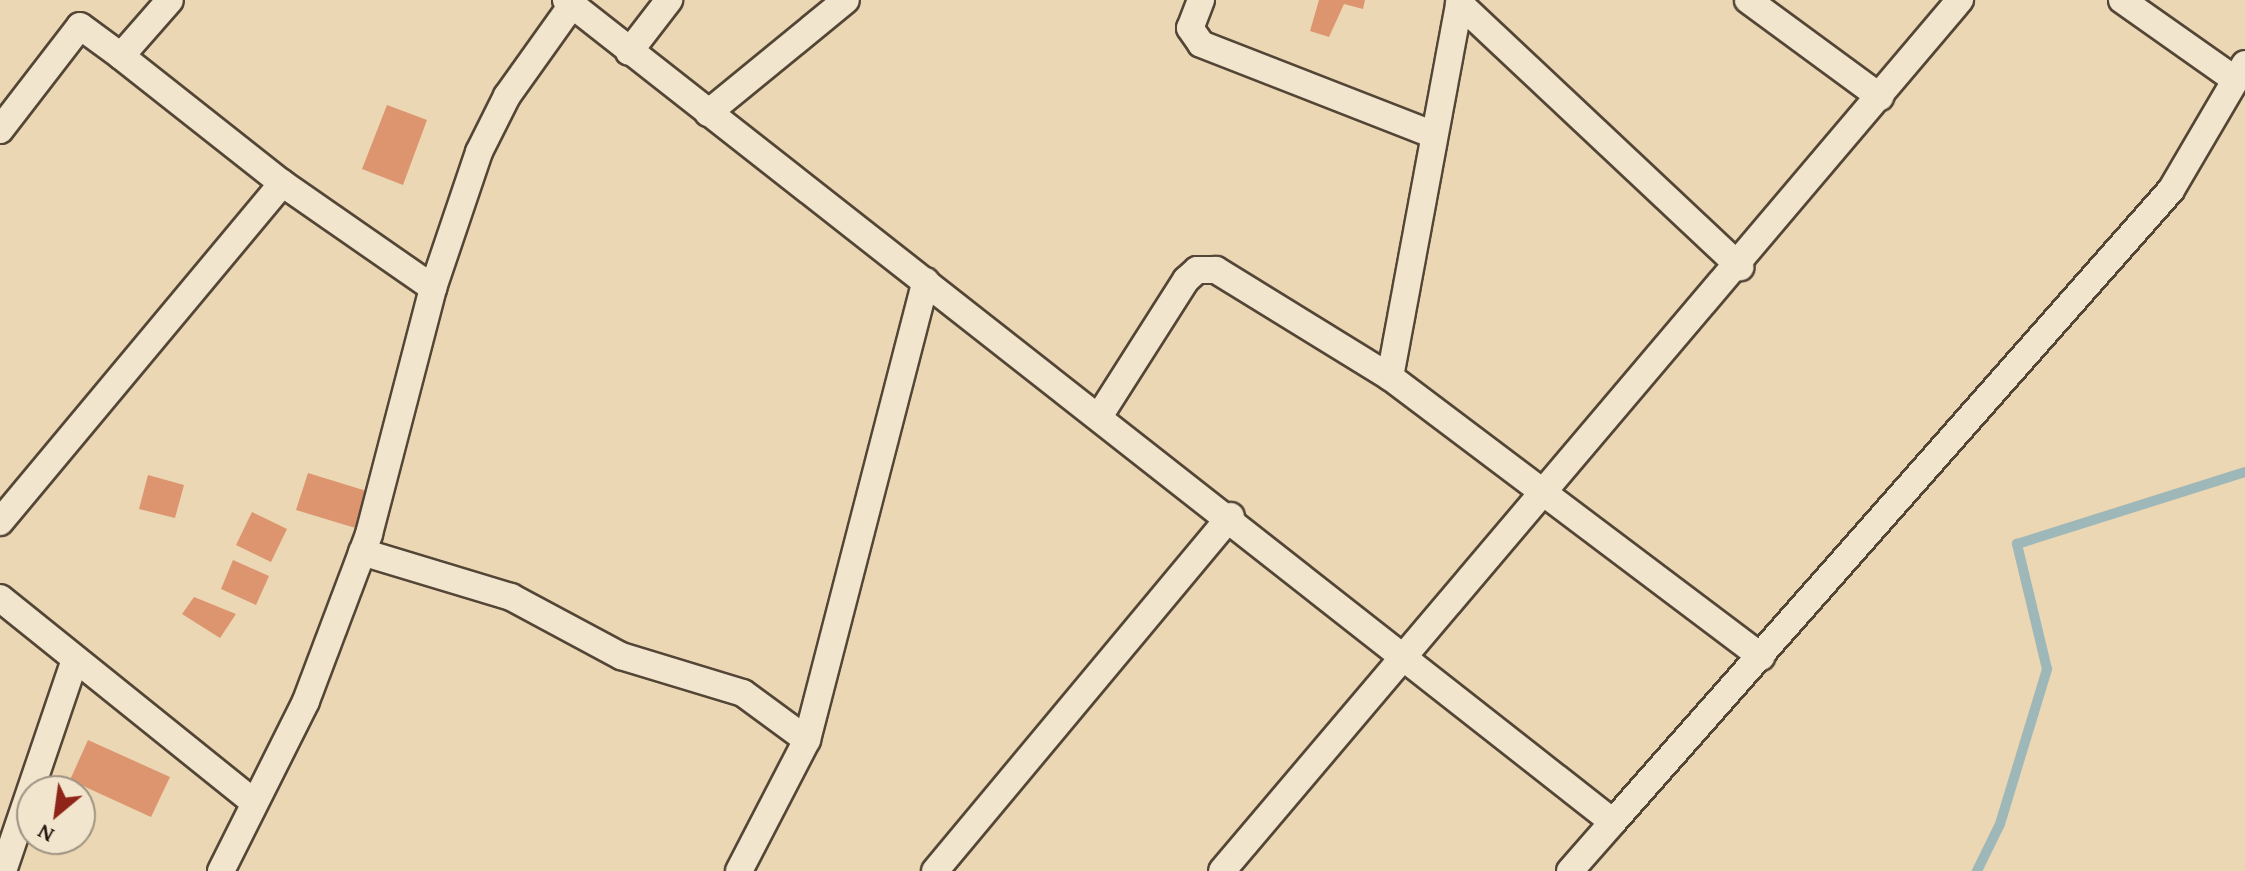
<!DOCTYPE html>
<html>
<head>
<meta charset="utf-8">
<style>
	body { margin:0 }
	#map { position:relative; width:2245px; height:871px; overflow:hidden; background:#ebd7b4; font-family:"Gentium Book Plus",serif }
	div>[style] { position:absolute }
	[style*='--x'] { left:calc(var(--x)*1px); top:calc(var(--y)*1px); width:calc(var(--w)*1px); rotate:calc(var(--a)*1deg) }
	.stream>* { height:10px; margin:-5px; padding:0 5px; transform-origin:5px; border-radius:5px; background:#9eb7b8 }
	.building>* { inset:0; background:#dc956f }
	.roads { filter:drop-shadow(2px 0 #544637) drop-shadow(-2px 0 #544637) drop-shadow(0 2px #544637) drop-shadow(0 -2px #544637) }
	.street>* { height:26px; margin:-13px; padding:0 13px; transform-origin:13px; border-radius:13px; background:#f2e5ce }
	span { translate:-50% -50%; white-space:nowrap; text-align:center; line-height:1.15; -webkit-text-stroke:6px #f2e5ce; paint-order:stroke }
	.north { position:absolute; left:16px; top:775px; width:80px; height:80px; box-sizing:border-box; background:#f2e5ce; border:2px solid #9e9281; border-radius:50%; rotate:209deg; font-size:22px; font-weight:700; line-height:32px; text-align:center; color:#21160d }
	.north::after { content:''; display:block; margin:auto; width:28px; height:36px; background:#8f2418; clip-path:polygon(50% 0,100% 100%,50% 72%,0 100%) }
</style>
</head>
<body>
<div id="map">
	<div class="stream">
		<div style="--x:1977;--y:871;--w:52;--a:-63.9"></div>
		<div style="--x:2000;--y:824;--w:162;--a:-73.1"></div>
		<div style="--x:2047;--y:669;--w:129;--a:-103.5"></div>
		<div style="--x:2017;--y:544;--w:239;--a:-17.5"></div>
	</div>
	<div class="building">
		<div style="clip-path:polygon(1319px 0,1365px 0,1363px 9px,1344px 4px,1329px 37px,1310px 31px)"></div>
		<div style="clip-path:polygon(387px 105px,427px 120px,403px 185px,362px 169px)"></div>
		<div style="clip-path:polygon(308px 473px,373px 493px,362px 530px,296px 510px)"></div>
		<div style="clip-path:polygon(148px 475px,184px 485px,175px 518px,139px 509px)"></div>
		<div style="clip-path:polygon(252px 512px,287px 529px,271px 562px,236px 545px)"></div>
		<div style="clip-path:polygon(233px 560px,269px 576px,256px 605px,221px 589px)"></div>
		<div style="clip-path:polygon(194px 597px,236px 614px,220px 638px,182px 614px)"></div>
		<div style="clip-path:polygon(88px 740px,170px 777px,151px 817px,70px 780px)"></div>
	</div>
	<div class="roads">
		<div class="street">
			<div style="--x:566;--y:0;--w:1331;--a:38.14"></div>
			<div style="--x:1613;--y:822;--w:843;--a:-48.56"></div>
			<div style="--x:2171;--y:190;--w:146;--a:-59.6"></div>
			<div style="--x:1201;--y:0;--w:30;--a:111"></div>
			<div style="--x:1190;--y:28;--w:19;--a:55"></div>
			<div style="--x:1201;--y:44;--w:250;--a:21.3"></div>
			<div style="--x:1748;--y:0;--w:164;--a:36.3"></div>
			<div style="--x:2122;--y:0;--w:137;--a:35.2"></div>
			<div style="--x:1459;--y:3;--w:386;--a:43.2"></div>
			<div style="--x:629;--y:52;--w:66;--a:-52.4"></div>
			<div style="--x:121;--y:56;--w:205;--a:38.3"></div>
			<div style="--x:282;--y:183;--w:184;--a:34.8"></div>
			<div style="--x:708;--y:113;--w:178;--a:-39.3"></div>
			<div style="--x:0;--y:130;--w:131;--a:-52.4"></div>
			<div style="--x:80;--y:26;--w:51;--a:36.2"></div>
			<div style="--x:121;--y:56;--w:74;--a:-48.8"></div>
			<div style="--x:1390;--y:377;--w:383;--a:-79.5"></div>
			<div style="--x:1100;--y:415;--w:160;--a:-57.5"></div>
			<div style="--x:1186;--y:280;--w:15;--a:-42"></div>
			<div style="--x:1197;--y:270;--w:19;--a:0"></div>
			<div style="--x:1216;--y:270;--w:204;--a:31.6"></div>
			<div style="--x:1390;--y:377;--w:465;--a:37"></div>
			<div style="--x:0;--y:522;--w:441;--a:-50.2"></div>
			<div style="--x:362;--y:552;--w:156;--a:16.8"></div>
			<div style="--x:511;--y:597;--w:125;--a:28.2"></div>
			<div style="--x:621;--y:656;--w:127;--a:16.9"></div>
			<div style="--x:743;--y:693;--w:79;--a:36.3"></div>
			<div style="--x:0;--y:598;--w:326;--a:38.8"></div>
			<div style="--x:3;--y:871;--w:224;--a:-71.2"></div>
			<div style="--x:221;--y:871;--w:190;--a:-63.4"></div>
			<div style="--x:306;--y:701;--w:178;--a:-69.3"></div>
			<div style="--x:369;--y:534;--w:254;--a:-75.4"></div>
			<div style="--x:433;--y:288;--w:144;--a:-71.3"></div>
			<div style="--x:479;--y:152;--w:63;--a:-63.4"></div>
			<div style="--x:507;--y:96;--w:112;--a:-54.5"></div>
			<div style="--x:739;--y:871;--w:148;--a:-62.6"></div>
			<div style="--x:807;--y:740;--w:474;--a:-75.5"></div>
			<div style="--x:935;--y:871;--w:462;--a:-50.2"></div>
			<div style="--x:1222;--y:871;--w:1142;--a:-49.73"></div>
			<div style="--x:1570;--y:871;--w:65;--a:-48.7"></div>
		</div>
	</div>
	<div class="north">N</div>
</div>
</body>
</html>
